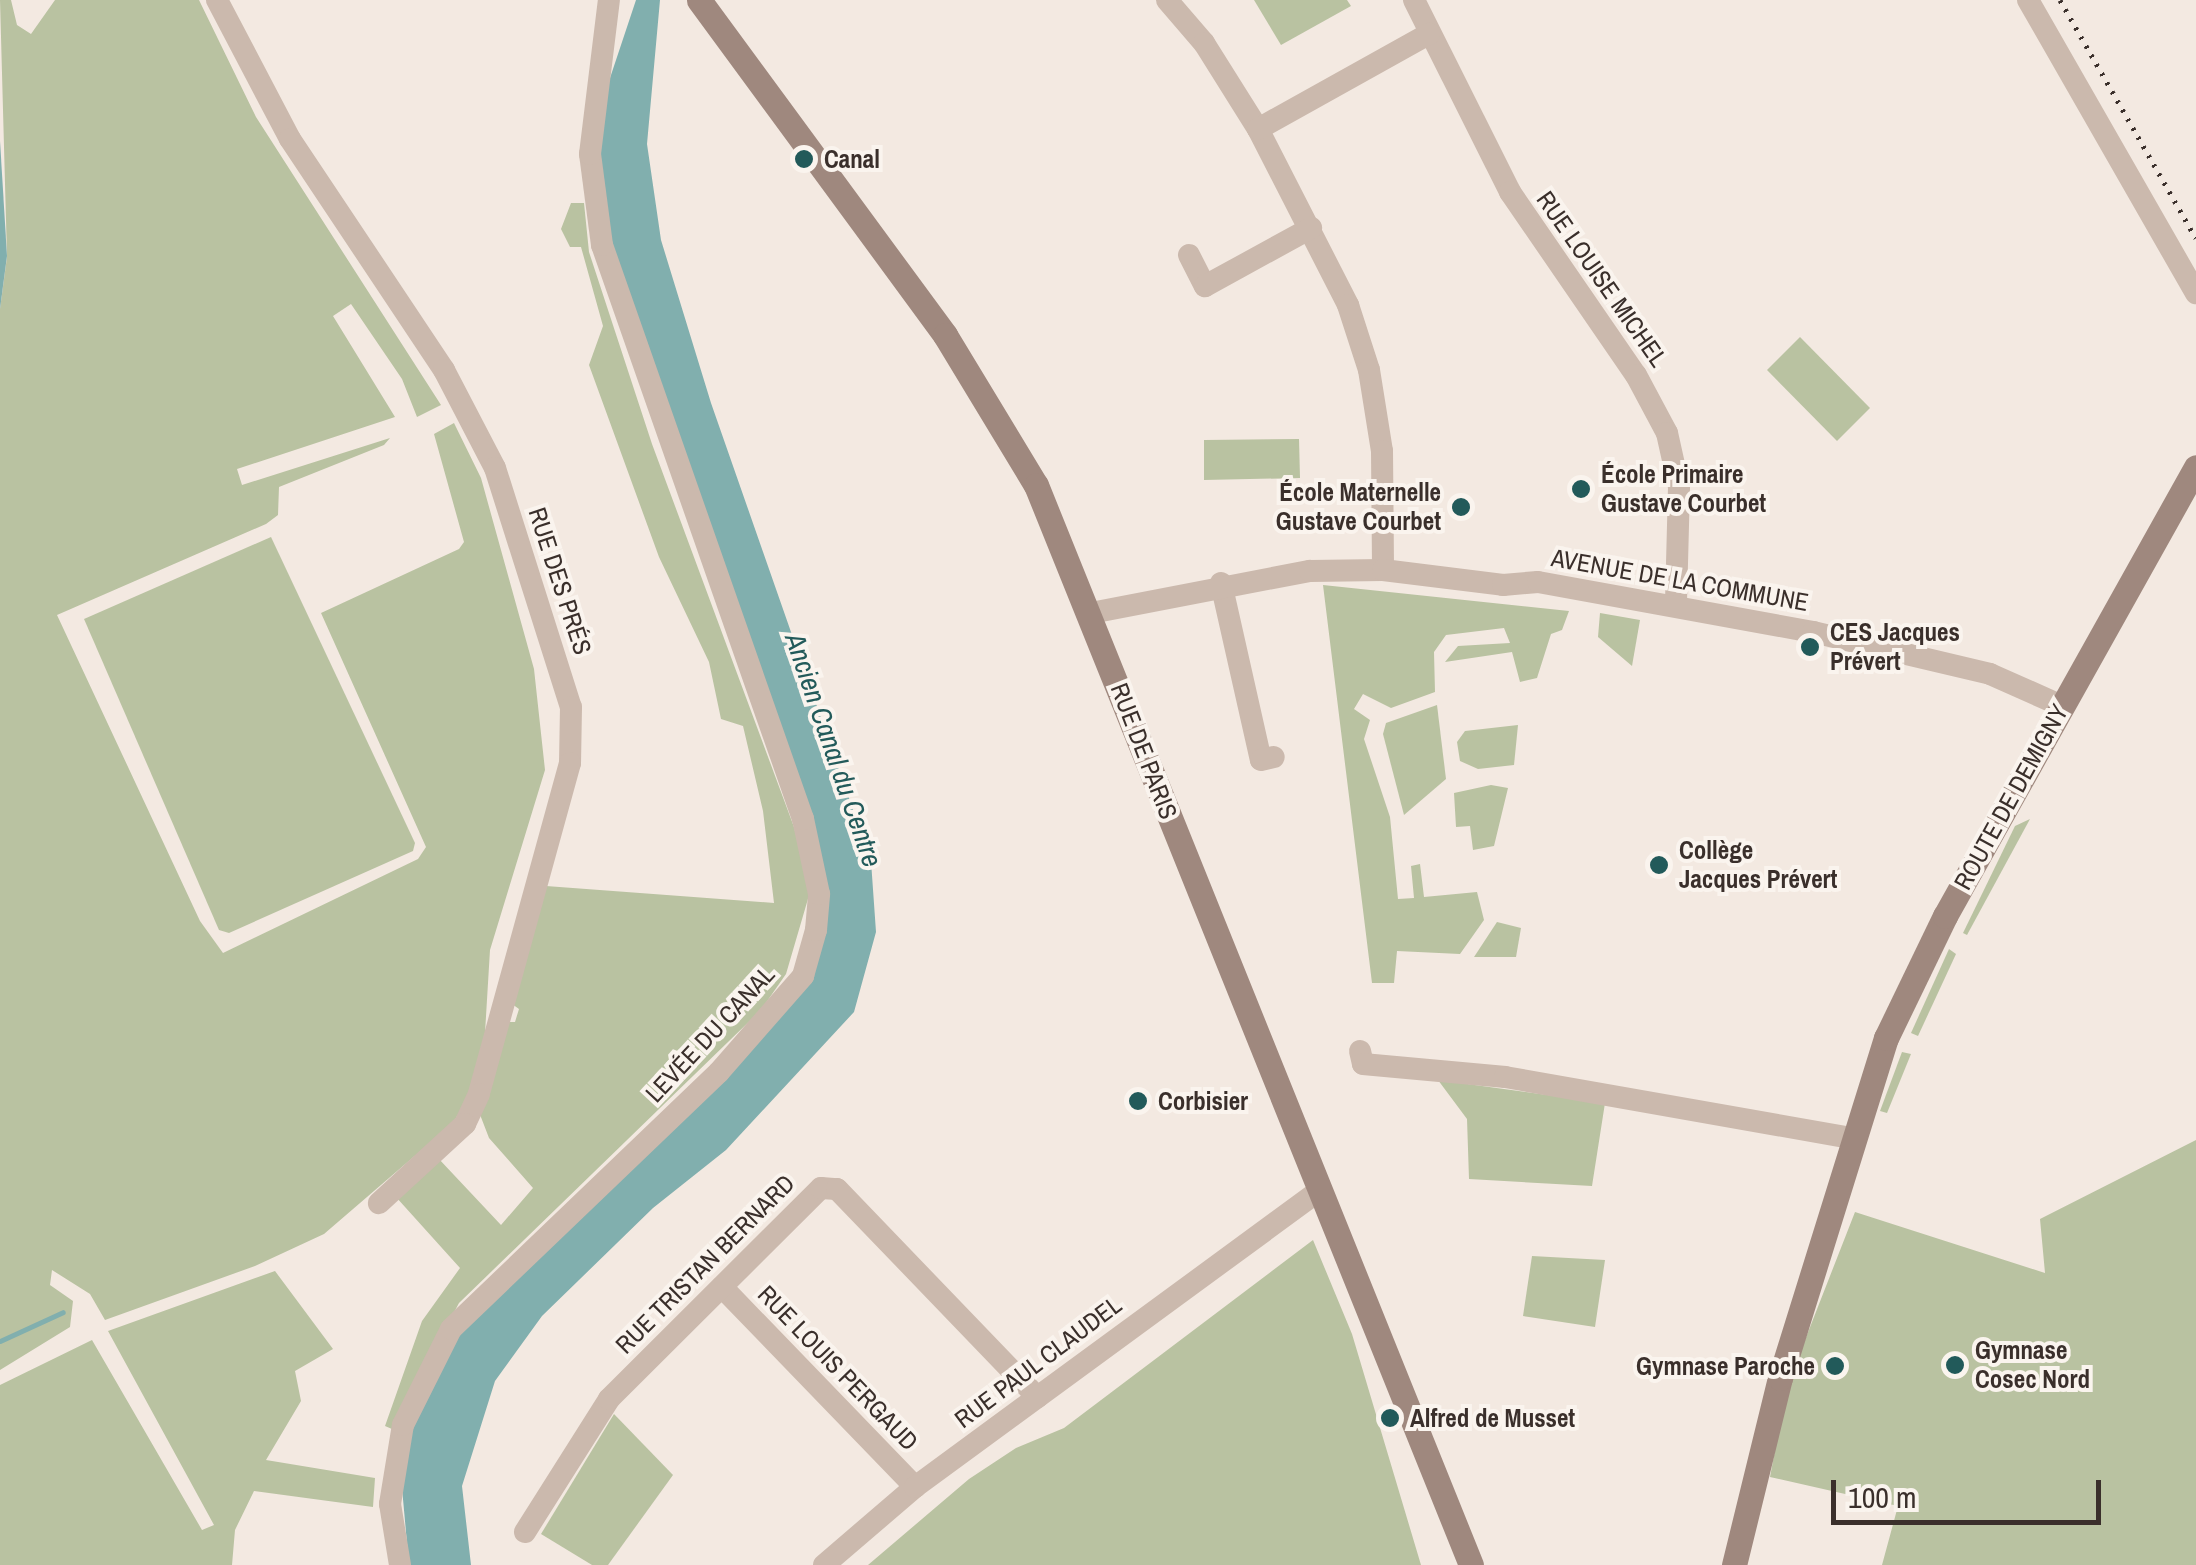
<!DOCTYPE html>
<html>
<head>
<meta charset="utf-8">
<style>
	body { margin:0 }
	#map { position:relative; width:2196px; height:1565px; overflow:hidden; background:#f3e9e1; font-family:"Archivo Narrow",sans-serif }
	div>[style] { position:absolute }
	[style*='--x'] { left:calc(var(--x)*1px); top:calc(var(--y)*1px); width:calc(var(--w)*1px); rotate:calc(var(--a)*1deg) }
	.green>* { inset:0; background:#b9c2a1 }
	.water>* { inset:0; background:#81afae }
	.stream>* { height:5px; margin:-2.5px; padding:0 2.5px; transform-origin:2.5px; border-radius:2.5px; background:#81afae }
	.minor>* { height:22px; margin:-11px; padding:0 11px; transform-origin:11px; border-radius:11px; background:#cbb9ad }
	.secondary>* { height:25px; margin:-12.5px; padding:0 12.5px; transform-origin:12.5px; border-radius:12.5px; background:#9f887e }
	.rail>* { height:5px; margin-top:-2.5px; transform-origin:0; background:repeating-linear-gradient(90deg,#3a2f2b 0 2.5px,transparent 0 10.5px) }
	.dots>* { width:28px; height:28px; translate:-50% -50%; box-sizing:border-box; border:5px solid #faf4ee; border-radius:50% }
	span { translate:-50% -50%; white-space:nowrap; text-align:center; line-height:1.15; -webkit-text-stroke:8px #faf4ee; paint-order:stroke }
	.poi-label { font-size:25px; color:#3a2f2b; font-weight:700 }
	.left { translate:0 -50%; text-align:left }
	.right { translate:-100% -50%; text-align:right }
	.street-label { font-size:25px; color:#3a2f2b }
	.water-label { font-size:28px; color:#225a5a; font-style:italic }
	.scale { position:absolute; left:1831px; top:1480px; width:270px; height:45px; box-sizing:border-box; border:5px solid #3a2f2b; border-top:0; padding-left:12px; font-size:30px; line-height:35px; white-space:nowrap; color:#3a2f2b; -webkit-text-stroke:8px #faf4ee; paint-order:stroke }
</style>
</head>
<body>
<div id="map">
	<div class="green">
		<div style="clip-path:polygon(0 0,11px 0,17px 25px,31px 34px,55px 0,199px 0,256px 117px,441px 405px,417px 417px,402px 379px,351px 304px,333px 316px,395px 417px,237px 469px,242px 485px,390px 438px,384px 445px,279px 487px,278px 515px,266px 524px,57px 615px,200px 921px,223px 953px,418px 859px,426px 847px,321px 613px,459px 549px,464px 542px,434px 434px,454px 423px,481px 478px,534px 669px,545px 770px,490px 950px,485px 1033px,472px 1091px,453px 1123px,324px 1234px,255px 1266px,105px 1320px,90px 1294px,52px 1270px,50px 1285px,73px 1301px,70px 1327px,0 1370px,0 309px,7px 257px)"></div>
		<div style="clip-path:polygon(1254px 0,1347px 0,1351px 6px,1281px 45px)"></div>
		<div style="clip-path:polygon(571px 203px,584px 203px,589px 252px,652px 444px,794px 827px,810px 892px,786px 974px,761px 1010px,459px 1303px,392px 1429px,385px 1426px,422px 1321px,460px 1268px,396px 1197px,438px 1158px,501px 1225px,533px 1188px,489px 1138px,479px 1112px,504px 1022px,515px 1022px,519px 1009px,512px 1004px,546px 886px,774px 903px,763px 811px,743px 726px,721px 719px,709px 662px,659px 557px,589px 365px,603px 326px,581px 247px,570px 247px,561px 229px)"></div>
		<div style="clip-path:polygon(1800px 337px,1870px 408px,1837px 441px,1767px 370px)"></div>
		<div style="clip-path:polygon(1299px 439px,1300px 478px,1204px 480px,1204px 440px)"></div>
		<div style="clip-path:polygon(271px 537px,415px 843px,413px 851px,229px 933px,219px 930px,84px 619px)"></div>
		<div style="clip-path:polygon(1323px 585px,1569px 611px,1562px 630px,1551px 634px,1537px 678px,1520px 682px,1512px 652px,1445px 662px,1458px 646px,1510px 643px,1504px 628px,1446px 635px,1434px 652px,1435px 692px,1391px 708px,1363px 694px,1354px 709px,1370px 720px,1364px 739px,1390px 817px,1398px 899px,1414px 898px,1411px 866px,1420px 864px,1424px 897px,1477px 892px,1484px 920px,1460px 954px,1397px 951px,1394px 983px,1372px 983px)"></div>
		<div style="clip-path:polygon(1600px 613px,1640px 620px,1632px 666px,1598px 637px)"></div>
		<div style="clip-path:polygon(1437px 705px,1446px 779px,1404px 815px,1383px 734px,1386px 723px)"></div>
		<div style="clip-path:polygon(1518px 725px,1514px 765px,1478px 769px,1460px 761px,1457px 742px,1465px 731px)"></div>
		<div style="clip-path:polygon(1491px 785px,1508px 788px,1494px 846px,1473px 850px,1470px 826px,1456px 827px,1454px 793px)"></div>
		<div style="clip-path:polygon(2030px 819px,1967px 935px,1963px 933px,2015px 826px)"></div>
		<div style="clip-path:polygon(1497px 922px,1521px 928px,1516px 957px,1474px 957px)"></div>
		<div style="clip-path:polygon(1949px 949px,1956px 954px,1918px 1036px,1911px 1033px)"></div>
		<div style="clip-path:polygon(1902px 1052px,1911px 1054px,1887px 1113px,1880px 1111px)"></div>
		<div style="clip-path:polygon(1438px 1080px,1605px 1103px,1592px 1186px,1469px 1179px,1467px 1119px)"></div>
		<div style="clip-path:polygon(2196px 1140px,2196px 1565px,1882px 1565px,1898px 1506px,1770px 1477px,1787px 1386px,1855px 1212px,2045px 1273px,2040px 1219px)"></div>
		<div style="clip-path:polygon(1313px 1240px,1352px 1334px,1421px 1565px,868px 1565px,969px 1479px,1016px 1448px,1064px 1428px)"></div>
		<div style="clip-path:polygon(1532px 1256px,1605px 1260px,1595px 1327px,1523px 1316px)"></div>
		<div style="clip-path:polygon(275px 1271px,333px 1349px,295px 1371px,301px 1401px,266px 1460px,375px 1478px,373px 1507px,254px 1491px,235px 1530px,232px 1565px,0 1565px,0 1385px,92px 1340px,202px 1530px,214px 1525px,108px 1331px)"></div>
		<div style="clip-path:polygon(614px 1414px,673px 1475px,608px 1565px,592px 1565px,541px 1534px)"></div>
	</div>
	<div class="water">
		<div style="clip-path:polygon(636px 0,660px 0,647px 144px,661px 240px,711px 403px,871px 861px,876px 932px,854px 1012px,726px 1150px,653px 1208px,542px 1316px,495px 1381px,462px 1486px,471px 1565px,409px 1565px,402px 1488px,411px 1429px,452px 1340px,778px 1017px,826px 914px,613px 263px,598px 156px,608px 84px)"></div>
		<div style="clip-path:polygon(0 141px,7px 256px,0 309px)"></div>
	</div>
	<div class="stream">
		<div style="--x:0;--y:1341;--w:69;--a:-24.7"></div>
	</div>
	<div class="minor">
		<div style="--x:217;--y:0;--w:157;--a:62.3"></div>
		<div style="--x:290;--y:139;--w:278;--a:56.3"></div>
		<div style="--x:444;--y:370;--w:110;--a:62.5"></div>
		<div style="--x:495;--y:468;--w:251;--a:72.4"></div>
		<div style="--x:571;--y:707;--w:56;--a:91"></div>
		<div style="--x:570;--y:763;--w:343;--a:105.4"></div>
		<div style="--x:479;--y:1094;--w:33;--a:115"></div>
		<div style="--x:465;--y:1124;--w:117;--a:137.4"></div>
		<div style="--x:1167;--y:0;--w:57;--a:49.3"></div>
		<div style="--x:1204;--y:43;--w:102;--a:57.9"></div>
		<div style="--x:1258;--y:129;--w:198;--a:62.9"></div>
		<div style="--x:1348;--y:305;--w:68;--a:72.1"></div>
		<div style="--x:1369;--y:370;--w:82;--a:80.9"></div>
		<div style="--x:1382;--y:451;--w:119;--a:89.5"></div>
		<div style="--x:1414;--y:0;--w:215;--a:63.4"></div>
		<div style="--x:1510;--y:192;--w:222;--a:55.5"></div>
		<div style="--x:1636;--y:375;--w:66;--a:61.9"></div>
		<div style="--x:1667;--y:433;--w:55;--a:77.5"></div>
		<div style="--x:1679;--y:487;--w:118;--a:91.5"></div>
		<div style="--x:2028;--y:0;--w:338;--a:60.2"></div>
		<div style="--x:1258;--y:129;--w:196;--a:-29.1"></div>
		<div style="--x:1189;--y:255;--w:35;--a:63"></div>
		<div style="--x:1205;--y:286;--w:121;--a:-28.7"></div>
		<div style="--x:1221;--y:583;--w:181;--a:77.3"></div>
		<div style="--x:1261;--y:760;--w:13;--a:-13"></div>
		<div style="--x:1091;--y:613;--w:223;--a:-10.9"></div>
		<div style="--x:1310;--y:571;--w:73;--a:-0.8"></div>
		<div style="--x:1383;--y:570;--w:121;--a:7.1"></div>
		<div style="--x:1503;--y:585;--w:35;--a:-5"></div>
		<div style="--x:1538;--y:582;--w:280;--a:10.3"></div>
		<div style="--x:1813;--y:632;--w:182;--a:13.3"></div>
		<div style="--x:1990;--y:674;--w:77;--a:23.9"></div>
		<div style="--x:1360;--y:1051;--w:13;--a:77"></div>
		<div style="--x:1363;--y:1064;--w:143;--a:5.2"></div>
		<div style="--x:1505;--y:1077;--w:352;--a:10"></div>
		<div style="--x:722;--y:1287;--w:278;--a:46"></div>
		<div style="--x:525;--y:1532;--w:157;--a:-57.7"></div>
		<div style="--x:609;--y:1399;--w:299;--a:-44.9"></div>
		<div style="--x:821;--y:1188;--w:16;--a:4"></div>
		<div style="--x:837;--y:1189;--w:289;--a:46.1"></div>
		<div style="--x:400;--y:1565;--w:62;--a:-99.3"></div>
		<div style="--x:390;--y:1504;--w:80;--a:-80.7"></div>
		<div style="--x:403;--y:1425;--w:107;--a:-63.4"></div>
		<div style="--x:451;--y:1329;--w:371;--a:-43.8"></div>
		<div style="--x:719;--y:1072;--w:128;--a:-48.8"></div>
		<div style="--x:803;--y:976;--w:48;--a:-74.2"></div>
		<div style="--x:816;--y:930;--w:36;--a:-85"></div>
		<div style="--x:819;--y:894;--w:77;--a:-102"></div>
		<div style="--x:803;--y:819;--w:608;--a:-109.3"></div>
		<div style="--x:602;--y:245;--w:92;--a:-97.5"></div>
		<div style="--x:590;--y:154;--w:155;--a:-83"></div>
		<div style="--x:824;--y:1565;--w:120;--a:-40.6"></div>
		<div style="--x:915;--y:1487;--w:502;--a:-36.25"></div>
	</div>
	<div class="secondary">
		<div style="--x:699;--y:0;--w:416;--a:53.7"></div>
		<div style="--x:945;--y:335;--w:175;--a:58.8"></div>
		<div style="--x:1036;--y:485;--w:1164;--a:68.06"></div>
		<div style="--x:1734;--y:1565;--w:193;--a:-76.2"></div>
		<div style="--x:1780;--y:1378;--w:356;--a:-72.7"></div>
		<div style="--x:1886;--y:1038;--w:136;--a:-64.2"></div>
		<div style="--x:1945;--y:916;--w:514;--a:-60.79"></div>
	</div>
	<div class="rail">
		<div style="--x:2060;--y:0;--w:274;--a:60.3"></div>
	</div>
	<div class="dots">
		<div style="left:804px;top:159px;background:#225a5a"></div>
		<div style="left:1581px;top:489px;background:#225a5a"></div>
		<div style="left:1461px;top:507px;background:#225a5a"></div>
		<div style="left:1810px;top:647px;background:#225a5a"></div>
		<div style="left:1659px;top:865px;background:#225a5a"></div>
		<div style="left:1138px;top:1101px;background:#225a5a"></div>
		<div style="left:1955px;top:1365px;background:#225a5a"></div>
		<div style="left:1835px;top:1366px;background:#225a5a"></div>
		<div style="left:1390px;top:1418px;background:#225a5a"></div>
	</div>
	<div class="poi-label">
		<span class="left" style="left:824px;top:159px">Canal</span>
		<span class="left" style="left:1601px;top:489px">École Primaire<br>Gustave Courbet</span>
		<span class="right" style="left:1441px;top:507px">École Maternelle<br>Gustave Courbet</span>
		<span class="left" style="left:1830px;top:647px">CES Jacques<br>Prévert</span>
		<span class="left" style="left:1679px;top:865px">Collège<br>Jacques Prévert</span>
		<span class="left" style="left:1158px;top:1101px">Corbisier</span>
		<span class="left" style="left:1975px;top:1365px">Gymnase<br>Cosec Nord</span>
		<span class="right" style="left:1815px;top:1366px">Gymnase Paroche</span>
		<span class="left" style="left:1410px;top:1418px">Alfred de Musset</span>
	</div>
	<div class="street-label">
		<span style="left:1602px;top:279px;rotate:55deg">RUE LOUISE MICHEL</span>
		<span style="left:1680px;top:580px;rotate:10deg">AVENUE DE LA COMMUNE</span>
		<span style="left:560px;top:581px;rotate:72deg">RUE DES PRÉS</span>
		<span style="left:1144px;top:751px;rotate:69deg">RUE DE PARIS</span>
		<span style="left:2011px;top:797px;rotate:-61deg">ROUTE DE DEMIGNY</span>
		<span style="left:710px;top:1034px;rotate:-47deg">LEVÉE DU CANAL</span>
		<span style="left:705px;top:1264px;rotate:-45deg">RUE TRISTAN BERNARD</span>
		<span style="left:1038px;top:1362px;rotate:-37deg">RUE PAUL CLAUDEL</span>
		<span style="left:838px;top:1368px;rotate:46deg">RUE LOUIS PERGAUD</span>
	</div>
	<div class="water-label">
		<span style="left:834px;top:750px;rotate:71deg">Ancien Canal du Centre</span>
	</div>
	<div class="scale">100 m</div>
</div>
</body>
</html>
